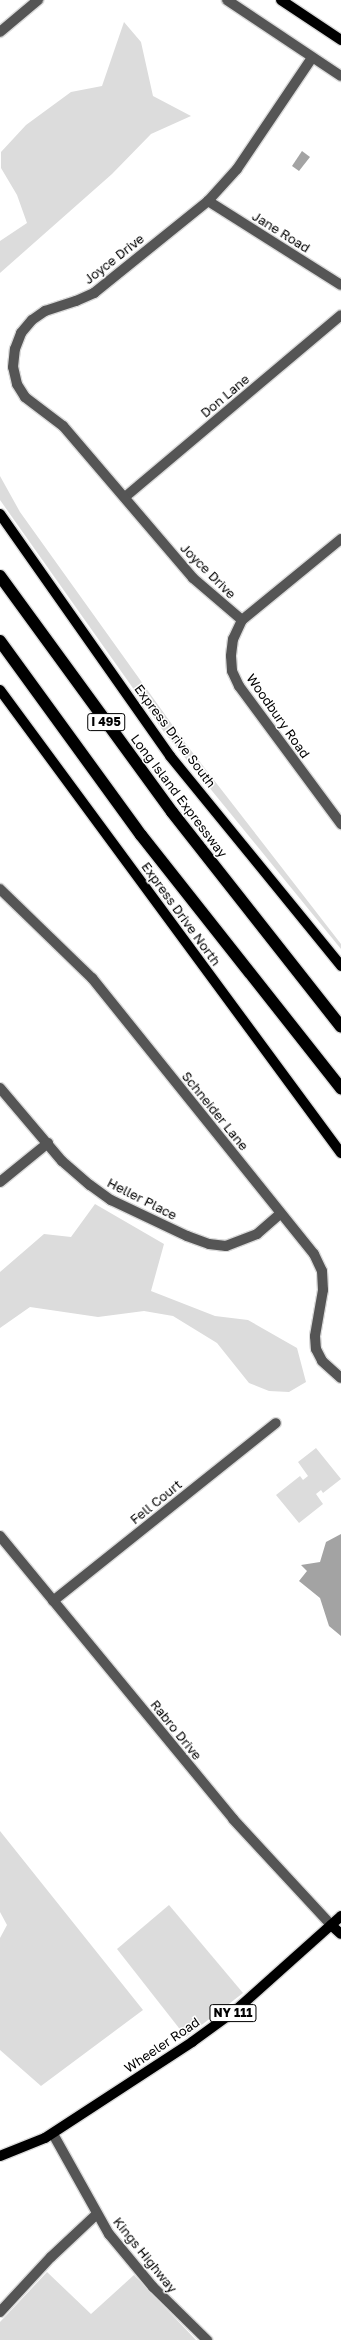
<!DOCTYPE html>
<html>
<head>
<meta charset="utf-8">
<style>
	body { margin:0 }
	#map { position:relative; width:341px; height:2340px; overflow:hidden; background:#fff; font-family:"Golos Text",sans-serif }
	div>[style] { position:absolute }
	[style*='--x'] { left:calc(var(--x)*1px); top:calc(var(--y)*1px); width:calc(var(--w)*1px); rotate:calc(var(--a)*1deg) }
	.green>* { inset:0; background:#dcdcdc }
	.water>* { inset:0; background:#a3a3a3 }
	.roads { filter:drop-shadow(1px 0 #dbdbdb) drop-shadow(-1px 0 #dbdbdb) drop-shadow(0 1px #dbdbdb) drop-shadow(0 -1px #dbdbdb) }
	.minor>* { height:10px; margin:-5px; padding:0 5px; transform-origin:5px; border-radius:5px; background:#555 }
	.major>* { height:10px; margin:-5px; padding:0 5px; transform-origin:5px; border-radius:5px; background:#000 }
	.highway>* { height:12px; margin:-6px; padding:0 6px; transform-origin:6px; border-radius:6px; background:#000 }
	span { translate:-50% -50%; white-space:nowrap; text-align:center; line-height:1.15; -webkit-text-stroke:3px #fff; paint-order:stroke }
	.shield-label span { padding:1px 3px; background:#fff; border:1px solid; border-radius:3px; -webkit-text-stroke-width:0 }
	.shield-label { font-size:12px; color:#000; font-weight:700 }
	.street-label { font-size:13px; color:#000 }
</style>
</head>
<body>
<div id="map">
	<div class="green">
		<div style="clip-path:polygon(124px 22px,141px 42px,153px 96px,191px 116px,151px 134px,112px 174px,0 273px,0 241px,27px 223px,17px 195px,1px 168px,1px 152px,26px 125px,71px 92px,102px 86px)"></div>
		<div style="clip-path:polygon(0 476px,20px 512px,186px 744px,341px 944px,341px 949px,164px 732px,0 500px)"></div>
		<div style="clip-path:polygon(95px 1204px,164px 1244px,151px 1291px,215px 1316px,248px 1320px,297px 1348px,306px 1382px,289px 1392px,269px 1391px,249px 1383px,217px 1343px,173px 1316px,144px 1311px,98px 1317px,30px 1307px,0 1328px,0 1272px,44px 1234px,71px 1237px)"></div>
		<div style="clip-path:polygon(316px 1448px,341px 1479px,323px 1493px,321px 1490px,316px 1494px,323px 1504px,299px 1523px,276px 1495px,300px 1476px,303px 1480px,308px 1476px,298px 1462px)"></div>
		<div style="clip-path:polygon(0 1831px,143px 2010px,41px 2086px,0 2050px,0 1938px,7px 1925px,0 1912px)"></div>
		<div style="clip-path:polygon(169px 1905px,243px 1993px,186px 2037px,117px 1949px)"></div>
		<div style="clip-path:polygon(47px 2272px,91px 2314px,134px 2275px,196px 2340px,0 2340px,0 2322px)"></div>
	</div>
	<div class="water">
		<div style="clip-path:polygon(302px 151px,310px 157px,299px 171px,292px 166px)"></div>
		<div style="clip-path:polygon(341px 1534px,341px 1636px,329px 1626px,320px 1598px,299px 1581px,307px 1571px,301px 1565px,320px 1562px,326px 1542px)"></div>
	</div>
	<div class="roads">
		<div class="minor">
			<div style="--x:227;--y:0;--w:137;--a:33.7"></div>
			<div style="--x:0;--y:32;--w:50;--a:-40.1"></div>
			<div style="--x:208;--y:201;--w:157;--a:32.3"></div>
			<div style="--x:125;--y:497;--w:282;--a:-40.1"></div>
			<div style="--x:341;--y:539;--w:128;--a:140.7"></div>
			<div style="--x:242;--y:620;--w:21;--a:115"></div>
			<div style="--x:233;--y:639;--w:17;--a:97"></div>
			<div style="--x:231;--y:656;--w:15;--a:86"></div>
			<div style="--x:232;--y:671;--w:17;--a:65"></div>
			<div style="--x:239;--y:686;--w:172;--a:53.5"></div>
			<div style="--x:242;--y:620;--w:65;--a:-139.4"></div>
			<div style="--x:193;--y:578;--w:200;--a:-130.5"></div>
			<div style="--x:63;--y:426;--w:48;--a:-142.7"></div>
			<div style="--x:25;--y:397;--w:15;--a:-122"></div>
			<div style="--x:17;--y:384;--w:17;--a:-103"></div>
			<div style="--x:13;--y:367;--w:18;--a:-84"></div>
			<div style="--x:15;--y:349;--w:17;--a:-69"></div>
			<div style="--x:21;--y:333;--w:17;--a:-50"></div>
			<div style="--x:32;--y:320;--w:16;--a:-35"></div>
			<div style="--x:45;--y:311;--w:33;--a:-18"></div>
			<div style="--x:76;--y:301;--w:20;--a:-24"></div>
			<div style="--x:94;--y:293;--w:146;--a:-38.9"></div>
			<div style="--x:208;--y:201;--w:43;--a:-47.8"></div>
			<div style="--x:237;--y:169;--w:134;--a:-56"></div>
			<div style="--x:0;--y:889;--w:128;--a:44.1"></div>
			<div style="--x:92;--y:978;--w:354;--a:51.2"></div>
			<div style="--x:314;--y:1254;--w:19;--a:65"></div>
			<div style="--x:322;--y:1271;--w:19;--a:87"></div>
			<div style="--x:323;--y:1290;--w:47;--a:99.9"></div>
			<div style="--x:315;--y:1336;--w:13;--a:86"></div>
			<div style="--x:316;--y:1349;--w:13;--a:63"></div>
			<div style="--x:322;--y:1361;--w:25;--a:42"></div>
			<div style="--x:0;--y:1088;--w:96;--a:49.7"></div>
			<div style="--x:62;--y:1161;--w:37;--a:41"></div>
			<div style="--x:90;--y:1185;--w:26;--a:36"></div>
			<div style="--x:111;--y:1200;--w:84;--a:25.3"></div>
			<div style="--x:187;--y:1236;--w:23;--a:20"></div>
			<div style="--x:209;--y:1244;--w:17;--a:7"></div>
			<div style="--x:226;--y:1246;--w:33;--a:-21"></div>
			<div style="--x:257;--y:1234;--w:30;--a:-41"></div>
			<div style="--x:0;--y:1182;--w:62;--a:-39.1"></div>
			<div style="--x:0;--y:1536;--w:367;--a:50.5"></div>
			<div style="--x:233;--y:1819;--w:144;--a:47.2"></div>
			<div style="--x:53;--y:1601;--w:285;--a:-38.6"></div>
			<div style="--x:53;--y:2134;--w:115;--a:60.8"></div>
			<div style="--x:109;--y:2234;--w:69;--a:50.3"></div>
			<div style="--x:153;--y:2287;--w:76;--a:44.5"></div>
			<div style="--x:0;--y:2312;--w:75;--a:-47.2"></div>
			<div style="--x:51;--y:2257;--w:63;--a:-43.1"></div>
		</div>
		<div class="major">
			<div style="--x:281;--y:0;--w:72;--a:33.7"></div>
			<div style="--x:0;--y:514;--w:296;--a:54.9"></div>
			<div style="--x:170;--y:756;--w:271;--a:50.8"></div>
			<div style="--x:0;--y:690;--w:575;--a:53.63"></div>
			<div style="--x:331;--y:1925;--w:13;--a:42"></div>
			<div style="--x:0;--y:2156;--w:48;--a:-21.8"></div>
			<div style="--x:45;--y:2138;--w:176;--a:-33.1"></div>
			<div style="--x:192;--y:2042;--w:54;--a:-36"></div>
			<div style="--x:236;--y:2010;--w:141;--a:-41.8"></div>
		</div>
		<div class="highway">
			<div style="--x:0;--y:576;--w:292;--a:53.9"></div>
			<div style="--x:172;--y:812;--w:273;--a:51.8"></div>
			<div style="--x:0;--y:641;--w:240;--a:54"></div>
			<div style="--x:141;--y:835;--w:323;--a:51.7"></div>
		</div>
	</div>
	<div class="shield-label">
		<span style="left:106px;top:722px">I 495</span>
		<span style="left:233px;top:2013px">NY 111</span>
	</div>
	<div class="street-label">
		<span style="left:281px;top:232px;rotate:32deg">Jane Road</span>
		<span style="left:114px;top:259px;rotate:-38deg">Joyce Drive</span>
		<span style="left:225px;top:396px;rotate:-40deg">Don Lane</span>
		<span style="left:208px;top:571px;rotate:45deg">Joyce Drive</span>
		<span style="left:278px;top:716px;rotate:55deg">Woodbury Road</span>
		<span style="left:175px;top:736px;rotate:53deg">Express Drive South</span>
		<span style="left:179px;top:796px;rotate:53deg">Long Island Expressway</span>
		<span style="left:181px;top:914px;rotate:54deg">Express Drive North</span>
		<span style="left:215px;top:1111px;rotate:51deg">Schneider Lane</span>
		<span style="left:142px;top:1199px;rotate:27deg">Heller Place</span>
		<span style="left:156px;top:1502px;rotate:-39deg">Fell Court</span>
		<span style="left:176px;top:1730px;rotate:51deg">Rabro Drive</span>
		<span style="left:162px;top:2045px;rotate:-34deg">Wheeler Road</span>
		<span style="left:145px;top:2255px;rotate:51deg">Kings Highway</span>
	</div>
</div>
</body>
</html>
